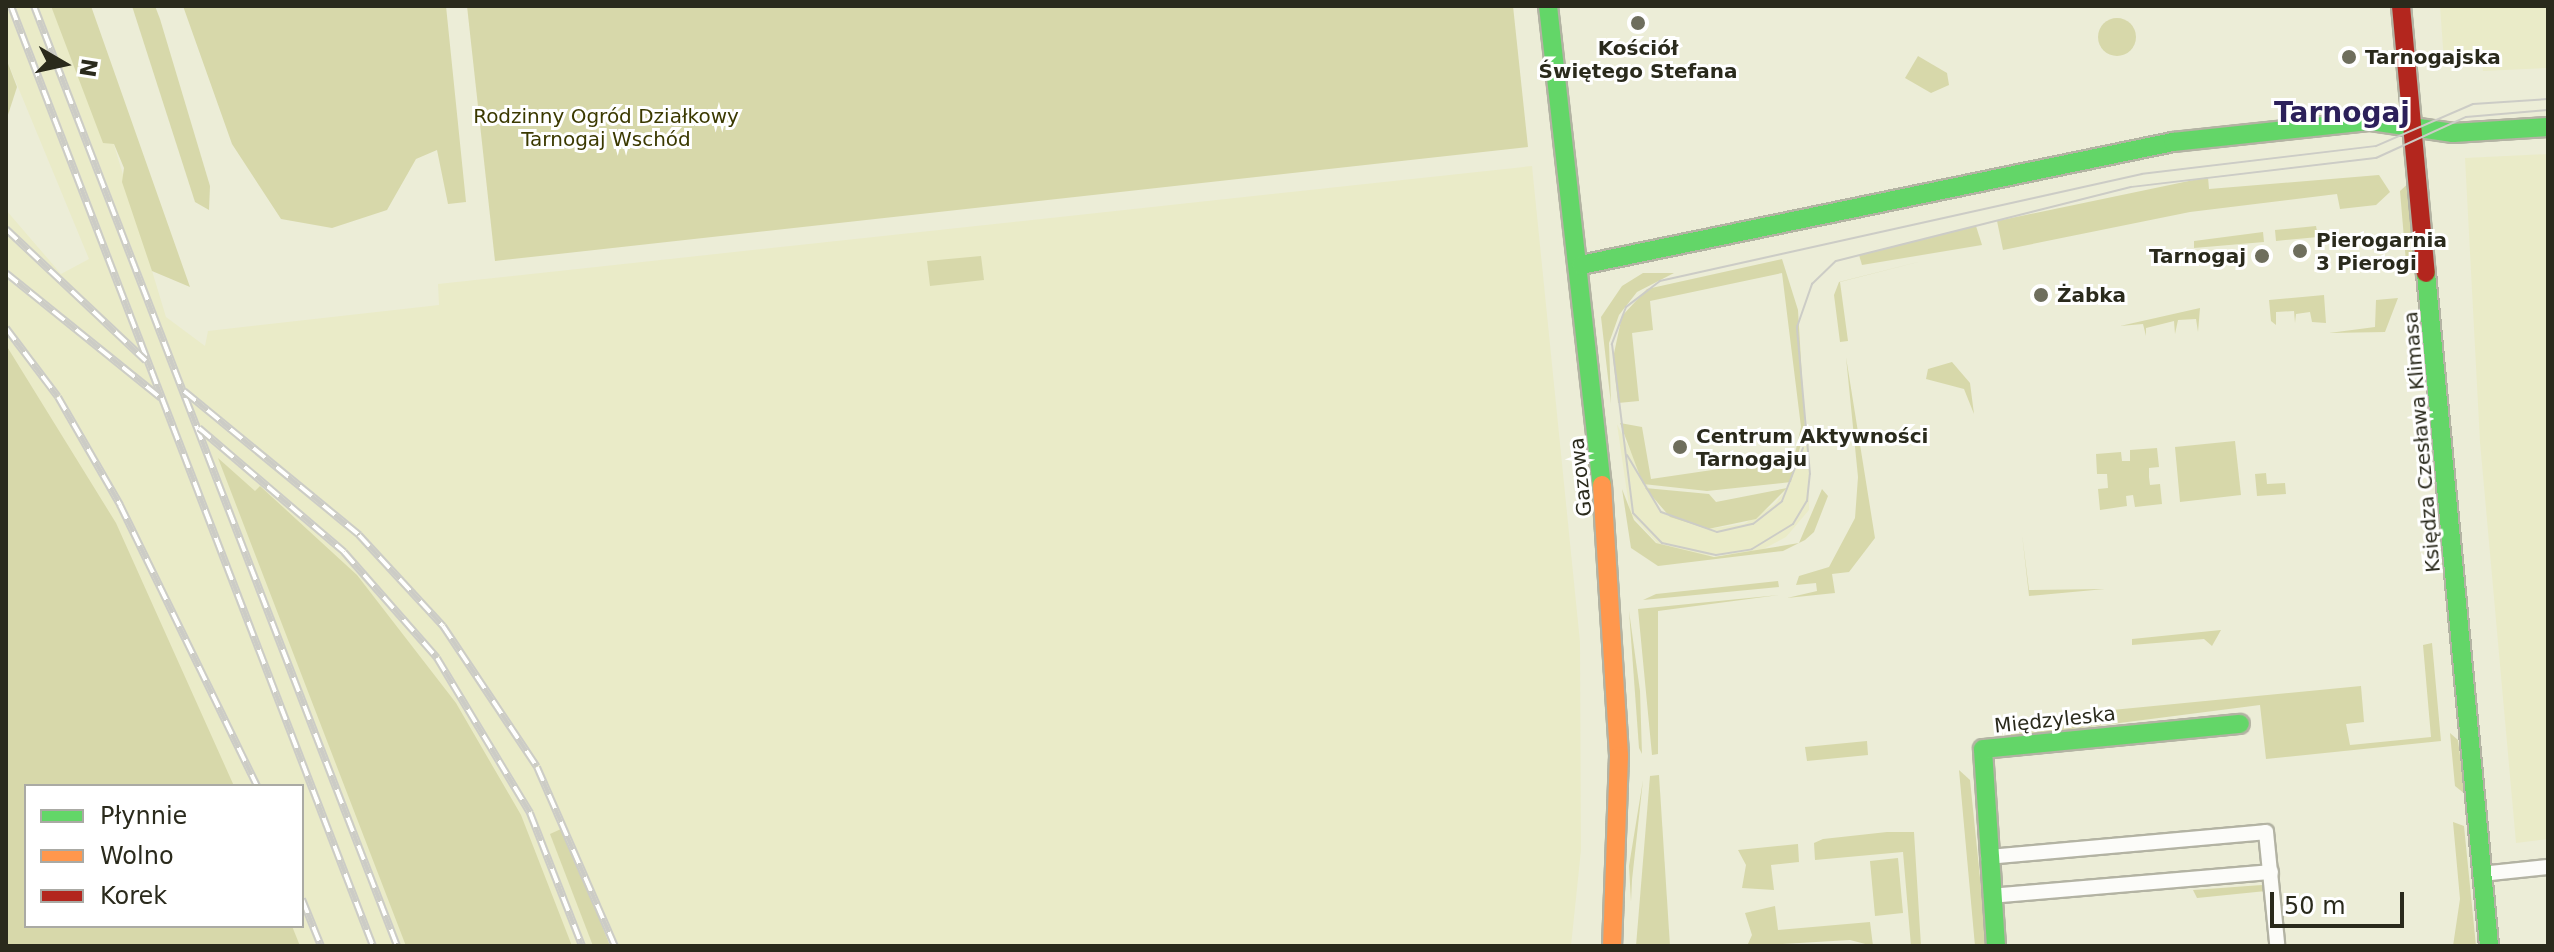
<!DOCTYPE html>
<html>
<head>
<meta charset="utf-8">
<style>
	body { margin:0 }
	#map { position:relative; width:2554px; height:952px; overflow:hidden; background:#ecedd7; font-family:"DejaVu Sans",sans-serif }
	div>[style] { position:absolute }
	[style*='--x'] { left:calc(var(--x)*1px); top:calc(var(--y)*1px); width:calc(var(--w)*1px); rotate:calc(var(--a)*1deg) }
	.built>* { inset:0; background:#eaebc8 }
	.green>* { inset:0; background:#d7d8aa }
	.round { border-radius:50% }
	.roads { filter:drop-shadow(2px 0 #b3b3a3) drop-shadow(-2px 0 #b3b3a3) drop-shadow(0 2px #b3b3a3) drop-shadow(0 -2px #b3b3a3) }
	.street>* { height:14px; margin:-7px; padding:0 7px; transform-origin:7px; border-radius:7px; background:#fcfcf9 }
	.fast>* { height:18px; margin:-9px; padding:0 9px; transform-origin:9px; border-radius:9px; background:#63d668 }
	.slow>* { height:18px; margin:-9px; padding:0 9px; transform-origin:9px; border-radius:9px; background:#ff974d }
	.jam>* { height:18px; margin:-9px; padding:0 9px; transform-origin:9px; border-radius:9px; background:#b3261e }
	.tram>* { height:2px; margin:-1px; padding:0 1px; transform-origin:1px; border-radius:1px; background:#ccccc6 }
	.rail>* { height:8px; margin-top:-4px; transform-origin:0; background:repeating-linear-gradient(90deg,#fff 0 15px,#ccccc6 0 30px); box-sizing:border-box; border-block:2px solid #ccccc6 }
	.dots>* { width:22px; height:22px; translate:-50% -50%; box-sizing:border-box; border:4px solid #fff; border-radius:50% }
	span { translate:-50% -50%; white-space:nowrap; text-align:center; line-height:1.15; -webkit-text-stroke:6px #fff; paint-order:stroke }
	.poi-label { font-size:20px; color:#2a2a1c; font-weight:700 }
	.left { translate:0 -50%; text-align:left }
	.right { translate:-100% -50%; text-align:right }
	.park-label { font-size:20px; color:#3b3900 }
	.street-label { font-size:20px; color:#2a2a1c }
	.district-label { font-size:28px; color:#2c205a; font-weight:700 }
	.frame { position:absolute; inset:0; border:8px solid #2a2a1c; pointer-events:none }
	.legend { position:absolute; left:24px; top:784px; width:280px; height:144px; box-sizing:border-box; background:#fff; border:2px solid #aaaaa4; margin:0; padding:10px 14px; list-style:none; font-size:24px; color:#2a2a1c }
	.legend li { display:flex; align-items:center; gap:16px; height:40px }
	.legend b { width:40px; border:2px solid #aaaaa4 }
	.north { position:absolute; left:24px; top:24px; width:80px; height:80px; -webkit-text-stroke:6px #fff; paint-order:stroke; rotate:99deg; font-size:22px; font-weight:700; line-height:32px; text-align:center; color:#2a2a1c }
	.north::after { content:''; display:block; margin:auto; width:28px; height:36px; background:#2a2a1c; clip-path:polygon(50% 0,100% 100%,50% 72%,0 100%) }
	.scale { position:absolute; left:2270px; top:892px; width:134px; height:36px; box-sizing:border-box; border:4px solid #2a2a1c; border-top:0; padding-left:10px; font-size:24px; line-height:28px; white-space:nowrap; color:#2a2a1c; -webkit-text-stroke:6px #fff; paint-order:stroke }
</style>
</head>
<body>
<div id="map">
	<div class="built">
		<div style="clip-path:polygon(6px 6px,72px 6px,166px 317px,205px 346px,208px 331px,439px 305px,438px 284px,1532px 166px,1580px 642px,1581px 850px,1571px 946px,165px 946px,157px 926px,302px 926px,302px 786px,97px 786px,6px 479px,6px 210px,61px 274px,89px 259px,6px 58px)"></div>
		<div style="clip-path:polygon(2440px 6px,2548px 6px,2548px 68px,2483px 71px,2481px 58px,2444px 61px)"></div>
		<div style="clip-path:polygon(2548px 154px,2548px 839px,2516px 843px,2480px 442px,2465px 158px)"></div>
		<div style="clip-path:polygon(1617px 424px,1660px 510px,1708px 529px,1744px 524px,1775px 504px,1791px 482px,1809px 428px,1809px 510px,1786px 537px,1756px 553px,1700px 556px,1657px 543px,1630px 513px)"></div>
	</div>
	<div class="green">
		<div style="clip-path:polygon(51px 6px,91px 6px,190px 287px,152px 271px,122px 182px,124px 168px,114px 144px,103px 143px)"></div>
		<div style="clip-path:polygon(132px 6px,155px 6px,160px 19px,210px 186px,209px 210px,195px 202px)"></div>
		<div style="clip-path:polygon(183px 6px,446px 6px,466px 202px,448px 204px,437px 150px,416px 159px,387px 210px,332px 228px,281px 219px,232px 144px)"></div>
		<div style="clip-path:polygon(467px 6px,1513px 6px,1528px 147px,495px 261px)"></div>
		<div class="round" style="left:2098px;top:18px;width:38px;height:38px"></div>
		<div style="clip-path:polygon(1918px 56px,1947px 73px,1949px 85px,1931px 93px,1905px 78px)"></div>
		<div style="clip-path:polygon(6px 58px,17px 87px,6px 121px)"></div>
		<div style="clip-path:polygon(2379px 175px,2390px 192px,2376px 205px,2340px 209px,2337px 194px,2190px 212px,2003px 250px,1997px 221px,2208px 177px,2209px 189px)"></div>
		<div style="clip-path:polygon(2411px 181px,2416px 254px,2406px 262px,2400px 191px)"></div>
		<div style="clip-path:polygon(1976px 226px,1982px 245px,1862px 265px,1859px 255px)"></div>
		<div style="clip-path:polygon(2316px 226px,2318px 237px,2276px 241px,2275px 230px)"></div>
		<div style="clip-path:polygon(2263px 232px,2264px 242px,2194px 248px,2194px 241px)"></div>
		<div style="clip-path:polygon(981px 256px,984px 280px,930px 286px,927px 261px)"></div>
		<div style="clip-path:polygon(1782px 259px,1798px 310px,1805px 428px,1791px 482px,1707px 491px,1643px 484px,1620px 423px,1642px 427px,1651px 479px,1794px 458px,1801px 427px,1782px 273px,1650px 301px,1653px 330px,1632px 333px,1639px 401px,1618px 403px,1613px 358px,1622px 316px,1647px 289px)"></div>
		<div style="clip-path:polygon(1930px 259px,1840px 282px,1848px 341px,1840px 342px,1834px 295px,1839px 282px)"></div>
		<div style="clip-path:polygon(1643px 273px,1674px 273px,1637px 292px,1619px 315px,1609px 343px,1611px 404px,1601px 317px,1622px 286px)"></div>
		<div style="clip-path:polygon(2324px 295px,2326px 323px,2312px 322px,2310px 312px,2296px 314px,2295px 323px,2294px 311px,2276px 312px,2276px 325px,2271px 321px,2269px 300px)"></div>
		<div style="clip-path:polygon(2398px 298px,2385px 332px,2329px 333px,2375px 327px,2376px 300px)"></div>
		<div style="clip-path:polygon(2200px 308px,2198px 332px,2196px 319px,2178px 320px,2175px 334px,2174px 321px,2146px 328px,2146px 336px,2143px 324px,2120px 326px)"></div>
		<div style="clip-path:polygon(6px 345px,116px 523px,234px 786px,26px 786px,26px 926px,292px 926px,300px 946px,6px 946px)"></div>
		<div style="clip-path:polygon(1846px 357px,1875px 538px,1849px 572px,1832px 574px,1835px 593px,1787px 598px,1817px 591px,1816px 583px,1796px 585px,1799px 576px,1829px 567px,1855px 518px,1858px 477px)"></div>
		<div style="clip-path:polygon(1952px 362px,1970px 383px,1974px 414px,1964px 389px,1926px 379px,1928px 369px)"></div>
		<div style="clip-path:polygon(2235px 441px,2241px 495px,2180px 502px,2175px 447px)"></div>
		<div style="clip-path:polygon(2157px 448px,2159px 467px,2149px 468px,2149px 477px,2150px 485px,2160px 484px,2162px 504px,2135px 507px,2133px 495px,2126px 496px,2127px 506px,2100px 510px,2098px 489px,2108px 488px,2107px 474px,2097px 474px,2096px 454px,2121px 452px,2122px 461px,2130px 461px,2130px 450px)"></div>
		<div style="clip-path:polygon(218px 458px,255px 491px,260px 486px,357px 575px,456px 703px,521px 815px,572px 946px,406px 946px)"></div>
		<div style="clip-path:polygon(2266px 473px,2267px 484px,2285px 483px,2286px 494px,2257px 496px,2255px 474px)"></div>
		<div style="clip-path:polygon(1645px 488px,1709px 494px,1716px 502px,1787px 488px,1756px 519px,1708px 529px,1670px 517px)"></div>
		<div style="clip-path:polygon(1622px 489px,1634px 520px,1656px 543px,1714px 557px,1799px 543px,1822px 489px,1828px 496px,1814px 532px,1805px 540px,1783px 551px,1658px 566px,1631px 548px)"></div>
		<div style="clip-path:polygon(2022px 534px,2029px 590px,2105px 589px,2029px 596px)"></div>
		<div style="clip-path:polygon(1778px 581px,1779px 587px,1643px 600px,1656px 594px)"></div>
		<div style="clip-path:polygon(1779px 595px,1658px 611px,1658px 754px,1652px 755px,1638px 609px)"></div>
		<div style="clip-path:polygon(1629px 611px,1640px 691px,1642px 754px,1639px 748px)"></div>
		<div style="clip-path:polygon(2221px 630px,2212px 646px,2204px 639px,2132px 645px,2132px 639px)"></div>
		<div style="clip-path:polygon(2432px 643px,2441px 741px,2266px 759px,2260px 705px,2011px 737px,2010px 720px,2361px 686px,2364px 722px,2346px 724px,2350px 745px,2431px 737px,2423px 645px)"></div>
		<div style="clip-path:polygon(2450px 733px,2458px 740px,2465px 794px,2455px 786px)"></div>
		<div style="clip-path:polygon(1867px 741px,1868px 755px,1807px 761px,1805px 747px)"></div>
		<div style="clip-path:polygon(1959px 770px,1970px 780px,1987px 946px,1975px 946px)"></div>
		<div style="clip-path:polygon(1659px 775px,1670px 946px,1636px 946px,1650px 776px)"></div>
		<div style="clip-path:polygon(1643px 780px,1632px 880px,1631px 902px,1629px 866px)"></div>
		<div style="clip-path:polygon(2453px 822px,2464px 826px,2476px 946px,2453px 946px,2460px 899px)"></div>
		<div style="clip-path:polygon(561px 829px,587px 887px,610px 946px,593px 946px,550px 834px)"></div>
		<div style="clip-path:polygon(1887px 832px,1914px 832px,1921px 946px,1911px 946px,1903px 852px,1815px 860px,1814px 843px,1823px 839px)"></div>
		<div style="clip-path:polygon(1798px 844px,1799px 862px,1771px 865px,1774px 890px,1742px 888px,1746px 865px,1738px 850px)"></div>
		<div style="clip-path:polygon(1898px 858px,1903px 913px,1875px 916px,1870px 861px)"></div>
		<div style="clip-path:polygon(2262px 885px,2266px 891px,2197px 898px,2193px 890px)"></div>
		<div style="clip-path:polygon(1775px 906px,1778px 930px,1870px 922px,1873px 946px,1850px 940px,1747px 946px,1752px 935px,1745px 913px)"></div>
	</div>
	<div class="roads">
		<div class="street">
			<div style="--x:1988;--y:857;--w:279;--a:-5.1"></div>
			<div style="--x:2266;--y:832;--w:112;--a:84.3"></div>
			<div style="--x:2481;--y:874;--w:67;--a:-6"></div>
			<div style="--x:1991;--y:896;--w:281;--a:-4.9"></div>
		</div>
		<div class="fast">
			<div style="--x:1548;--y:6;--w:482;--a:83.6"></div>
			<div style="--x:1581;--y:265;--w:605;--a:-11.74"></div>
			<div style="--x:2173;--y:142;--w:199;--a:-6.1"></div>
			<div style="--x:2371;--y:121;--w:83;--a:8.3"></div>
			<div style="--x:2453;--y:133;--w:95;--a:-3.6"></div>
			<div style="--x:2426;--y:273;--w:676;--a:84.65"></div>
			<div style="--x:1996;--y:946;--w:197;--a:-93.8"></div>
			<div style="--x:1983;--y:749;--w:258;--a:-5.6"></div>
		</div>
		<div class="slow">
			<div style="--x:1602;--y:485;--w:272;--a:86.4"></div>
			<div style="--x:1619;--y:756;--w:190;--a:92.1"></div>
		</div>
		<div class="jam">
			<div style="--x:2401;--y:6;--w:268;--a:84.7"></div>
		</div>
	</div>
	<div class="tram">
		<div style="--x:2548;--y:99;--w:75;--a:176.2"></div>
		<div style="--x:2473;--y:104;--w:106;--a:156.6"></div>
		<div style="--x:2376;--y:146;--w:236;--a:173.2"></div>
		<div style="--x:2142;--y:174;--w:494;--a:167.5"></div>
		<div style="--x:1660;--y:281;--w:43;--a:142.6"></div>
		<div style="--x:1626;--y:307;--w:40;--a:111"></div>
		<div style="--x:1612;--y:344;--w:170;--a:82.9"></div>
		<div style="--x:1633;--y:513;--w:42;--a:46"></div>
		<div style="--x:1662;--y:543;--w:55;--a:12.5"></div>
		<div style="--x:1716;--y:555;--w:36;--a:-9"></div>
		<div style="--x:1752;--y:549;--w:48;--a:-31.4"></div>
		<div style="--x:1793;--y:524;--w:27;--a:-59"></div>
		<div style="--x:1807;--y:501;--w:27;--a:-84"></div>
		<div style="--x:1810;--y:474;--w:148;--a:-95.1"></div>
		<div style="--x:1797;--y:327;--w:46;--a:-70.8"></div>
		<div style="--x:1812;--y:284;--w:33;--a:-44"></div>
		<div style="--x:1836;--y:261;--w:304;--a:-14.1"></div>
		<div style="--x:2131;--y:187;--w:247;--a:-6.8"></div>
		<div style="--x:2376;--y:158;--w:99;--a:-24.5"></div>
		<div style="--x:2466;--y:117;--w:82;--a:-4.9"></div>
		<div style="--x:1627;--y:455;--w:66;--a:59.2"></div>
		<div style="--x:1661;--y:512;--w:59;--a:19.7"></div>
		<div style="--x:1717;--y:532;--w:37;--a:-13"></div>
		<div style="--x:1753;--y:524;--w:37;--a:-38"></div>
		<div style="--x:1782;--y:501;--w:57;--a:-68.4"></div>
	</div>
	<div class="rail">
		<div style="--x:11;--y:6;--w:1007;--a:68.94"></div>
		<div style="--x:34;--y:6;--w:1008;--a:68.88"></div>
		<div style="--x:6;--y:229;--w:192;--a:43.3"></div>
		<div style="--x:6;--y:273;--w:199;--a:38.9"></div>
		<div style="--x:6;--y:328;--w:86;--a:53"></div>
		<div style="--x:58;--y:397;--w:125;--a:60.1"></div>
		<div style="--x:120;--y:505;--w:313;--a:64"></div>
		<div style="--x:184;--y:391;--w:227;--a:39.4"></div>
		<div style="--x:359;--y:535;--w:124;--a:47.3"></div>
		<div style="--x:443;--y:626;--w:169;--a:56.3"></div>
		<div style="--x:537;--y:767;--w:195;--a:66.5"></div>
		<div style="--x:199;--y:428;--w:191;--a:40.5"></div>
		<div style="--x:344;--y:552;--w:141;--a:48.7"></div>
		<div style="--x:437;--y:658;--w:181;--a:59"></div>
		<div style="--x:530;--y:813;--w:143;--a:68.6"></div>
		<div style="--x:302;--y:899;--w:51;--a:68"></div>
	</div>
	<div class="dots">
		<div style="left:1638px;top:23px;background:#6e6e5d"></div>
		<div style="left:2349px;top:57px;background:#6e6e5d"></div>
		<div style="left:2300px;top:251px;background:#6e6e5d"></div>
		<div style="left:2262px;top:256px;background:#6e6e5d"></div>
		<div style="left:2041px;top:295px;background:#6e6e5d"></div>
		<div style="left:1680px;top:447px;background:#6e6e5d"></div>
	</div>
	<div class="poi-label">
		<span style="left:1638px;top:60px">Kościół<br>Świętego Stefana</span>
		<span class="left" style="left:2365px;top:57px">Tarnogajska</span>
		<span class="left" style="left:2316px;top:252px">Pierogarnia<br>3 Pierogi</span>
		<span class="right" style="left:2246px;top:256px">Tarnogaj</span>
		<span class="left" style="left:2057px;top:295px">Żabka</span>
		<span class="left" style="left:1696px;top:448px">Centrum Aktywności<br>Tarnogaju</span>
	</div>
	<div class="park-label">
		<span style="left:606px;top:128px">Rodzinny Ogród Działkowy<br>Tarnogaj Wschód</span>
	</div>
	<div class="street-label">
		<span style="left:2422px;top:442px;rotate:-95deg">Księdza Czesława Klimasa</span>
		<span style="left:1581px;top:477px;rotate:-96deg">Gazowa</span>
		<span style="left:2055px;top:720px;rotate:-6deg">Międzyleska</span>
	</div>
	<div class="district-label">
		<span style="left:2342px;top:113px">Tarnogaj</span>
	</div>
	<div class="frame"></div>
	<ul class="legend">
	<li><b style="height:10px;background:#63d668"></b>Płynnie</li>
	<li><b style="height:10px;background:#ff974d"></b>Wolno</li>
	<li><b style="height:10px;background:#b3261e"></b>Korek</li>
	</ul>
	<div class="north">N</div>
	<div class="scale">50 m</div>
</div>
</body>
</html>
